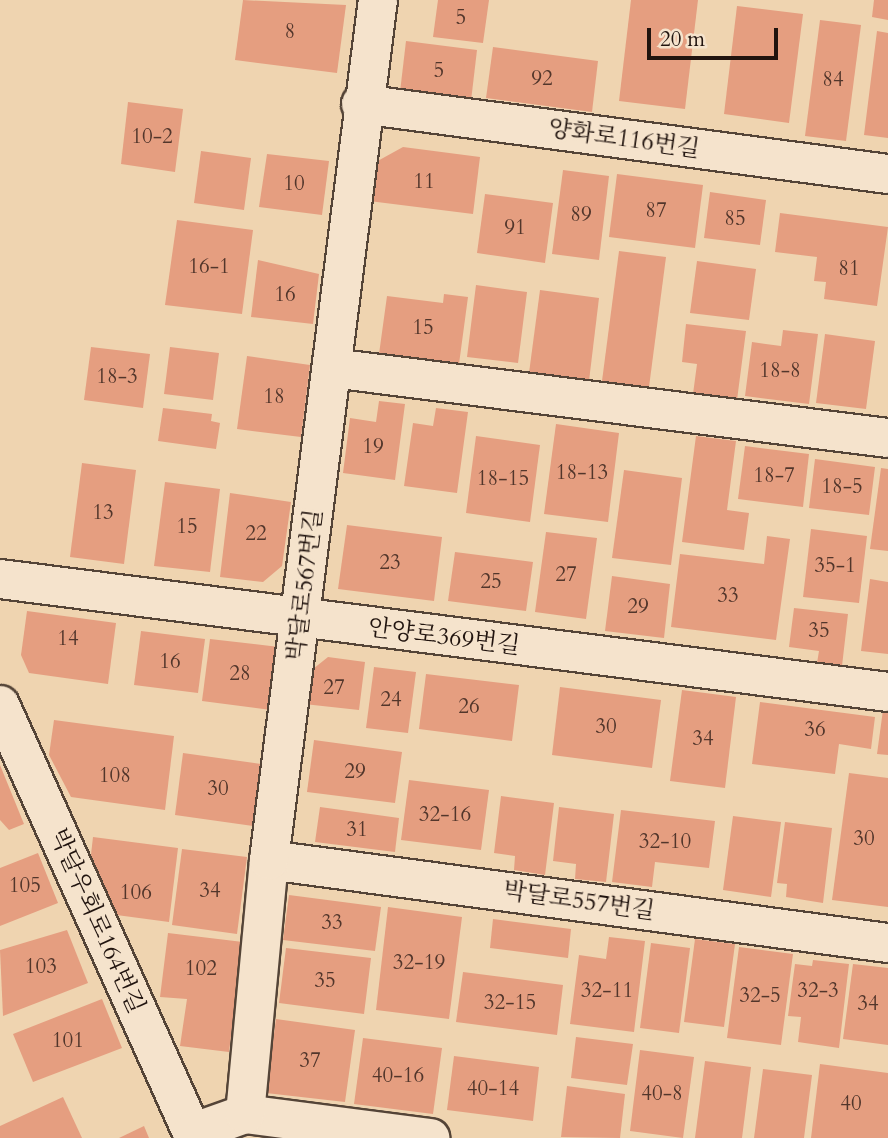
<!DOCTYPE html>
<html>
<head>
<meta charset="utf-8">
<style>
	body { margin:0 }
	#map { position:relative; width:888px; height:1138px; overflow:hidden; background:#efd4b0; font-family:Cardo,"Noto Serif KR",serif }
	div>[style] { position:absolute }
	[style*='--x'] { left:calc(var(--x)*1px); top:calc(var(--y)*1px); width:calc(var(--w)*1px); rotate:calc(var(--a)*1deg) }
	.building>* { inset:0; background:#e59e80 }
	.roads { filter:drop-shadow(2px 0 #544437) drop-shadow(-2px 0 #544437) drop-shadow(0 2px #544437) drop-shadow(0 -2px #544437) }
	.minor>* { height:38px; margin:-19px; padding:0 19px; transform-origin:19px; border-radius:19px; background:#f5e3cc }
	span { translate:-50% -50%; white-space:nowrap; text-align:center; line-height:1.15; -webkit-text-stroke:5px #f5e3cc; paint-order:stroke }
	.number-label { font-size:21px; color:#52362b }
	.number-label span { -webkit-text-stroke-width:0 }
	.street-label { font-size:24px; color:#21140f }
	.scale { position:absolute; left:647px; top:28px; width:131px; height:32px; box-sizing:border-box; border:4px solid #21140f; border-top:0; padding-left:9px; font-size:21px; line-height:24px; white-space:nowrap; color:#21140f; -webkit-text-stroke:5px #f5e3cc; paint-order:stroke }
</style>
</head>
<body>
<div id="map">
	<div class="building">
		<div style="clip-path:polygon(243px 0,346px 5px,337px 73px,235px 60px)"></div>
		<div style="clip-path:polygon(438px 0,489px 0,483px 43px,433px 37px)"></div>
		<div style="clip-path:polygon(631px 0,698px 0,685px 109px,619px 101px)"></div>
		<div style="clip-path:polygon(874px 0,888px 0,888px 20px,872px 17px)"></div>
		<div style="clip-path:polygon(737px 6px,803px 14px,789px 123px,724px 114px)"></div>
		<div style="clip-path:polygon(820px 20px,861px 25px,846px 141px,805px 136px)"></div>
		<div style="clip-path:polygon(877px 31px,888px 33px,888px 138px,864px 135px)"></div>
		<div style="clip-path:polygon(406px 41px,477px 50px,471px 101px,400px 92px)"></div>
		<div style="clip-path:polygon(493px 47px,598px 61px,592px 112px,486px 98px)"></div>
		<div style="clip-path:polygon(128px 102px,183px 109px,175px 172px,121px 164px)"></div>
		<div style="clip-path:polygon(403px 147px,480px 157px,473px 214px,369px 201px,374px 163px)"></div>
		<div style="clip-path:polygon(201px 151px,251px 158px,244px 210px,194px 203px)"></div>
		<div style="clip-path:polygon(267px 154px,329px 161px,322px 215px,259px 207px)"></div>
		<div style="clip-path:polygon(563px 170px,609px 176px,599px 260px,552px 254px)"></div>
		<div style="clip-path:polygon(617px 174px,703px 185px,695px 248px,609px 237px)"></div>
		<div style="clip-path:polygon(710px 192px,766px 200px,760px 245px,704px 238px)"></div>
		<div style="clip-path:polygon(485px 194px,553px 203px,545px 263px,477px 253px)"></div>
		<div style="clip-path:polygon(780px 213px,888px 227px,877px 306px,824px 299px,826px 282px,814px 281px,817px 257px,775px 252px)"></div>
		<div style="clip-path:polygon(177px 220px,253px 230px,242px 314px,165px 305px)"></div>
		<div style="clip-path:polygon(619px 251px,666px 257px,649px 387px,602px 381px)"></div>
		<div style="clip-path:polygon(258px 260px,319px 274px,313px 324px,251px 317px)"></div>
		<div style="clip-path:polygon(697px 261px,756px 269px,749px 320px,690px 313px)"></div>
		<div style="clip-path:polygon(476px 285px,527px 292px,518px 363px,467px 357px)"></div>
		<div style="clip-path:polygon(540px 290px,599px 298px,589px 381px,529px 373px)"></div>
		<div style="clip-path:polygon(444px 294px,468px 297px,459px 364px,379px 354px,387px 296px,443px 303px)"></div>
		<div style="clip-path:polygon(686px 324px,746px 331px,737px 400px,693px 394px,697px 364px,682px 362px)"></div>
		<div style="clip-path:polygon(783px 330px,818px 334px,809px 404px,745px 396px,752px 342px,781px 346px)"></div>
		<div style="clip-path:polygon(825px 334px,875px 341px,866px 409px,816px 403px)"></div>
		<div style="clip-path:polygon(91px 347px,150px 354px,143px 408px,84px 400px)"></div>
		<div style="clip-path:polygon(170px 347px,219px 353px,213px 400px,164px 394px)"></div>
		<div style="clip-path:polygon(247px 356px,310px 365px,301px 437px,237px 429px)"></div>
		<div style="clip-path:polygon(379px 401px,405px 404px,395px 480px,343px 473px,350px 418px,376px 422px)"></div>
		<div style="clip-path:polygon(163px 408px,212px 414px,211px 421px,220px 423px,216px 449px,158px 441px)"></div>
		<div style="clip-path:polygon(436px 408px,468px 412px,457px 493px,404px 486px,413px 423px,433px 426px)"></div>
		<div style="clip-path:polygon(556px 424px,619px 433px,608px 522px,544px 514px)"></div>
		<div style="clip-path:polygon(476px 436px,540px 445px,530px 522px,466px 513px)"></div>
		<div style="clip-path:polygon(696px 436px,736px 441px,727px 510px,749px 513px,744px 550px,682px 542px)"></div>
		<div style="clip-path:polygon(745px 446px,809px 454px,803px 507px,738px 499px)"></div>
		<div style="clip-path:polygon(815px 459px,875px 467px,869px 515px,809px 508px)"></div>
		<div style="clip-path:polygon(82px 463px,136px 470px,124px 564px,70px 557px)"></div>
		<div style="clip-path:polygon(881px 468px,888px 469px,888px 551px,870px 549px)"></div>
		<div style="clip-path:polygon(624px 470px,682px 478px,671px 565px,612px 558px)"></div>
		<div style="clip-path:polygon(165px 482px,220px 489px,210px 572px,154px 566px)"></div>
		<div style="clip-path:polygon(230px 493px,291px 502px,282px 566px,263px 582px,220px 577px)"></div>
		<div style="clip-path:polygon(347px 525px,442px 537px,434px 601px,338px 589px)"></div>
		<div style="clip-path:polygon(811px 529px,867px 536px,859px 603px,803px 597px)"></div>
		<div style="clip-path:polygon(546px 532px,597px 538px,586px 619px,535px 612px)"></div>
		<div style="clip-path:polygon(767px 536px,790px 539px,776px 640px,671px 627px,680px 554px,764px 564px)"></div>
		<div style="clip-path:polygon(455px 552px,533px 562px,526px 611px,448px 601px)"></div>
		<div style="clip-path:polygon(612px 576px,670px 584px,664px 638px,605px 631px)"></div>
		<div style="clip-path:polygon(870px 579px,888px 582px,888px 654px,861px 651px)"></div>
		<div style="clip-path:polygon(794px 608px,848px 614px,842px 666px,817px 663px,819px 651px,789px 647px)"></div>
		<div style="clip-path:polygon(27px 611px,116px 623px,108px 684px,29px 673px,21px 655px)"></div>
		<div style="clip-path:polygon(141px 631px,205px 639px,198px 693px,134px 685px)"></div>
		<div style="clip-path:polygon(210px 639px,279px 647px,271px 710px,202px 701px)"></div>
		<div style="clip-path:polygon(328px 657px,365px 662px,359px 710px,304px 704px,308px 673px)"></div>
		<div style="clip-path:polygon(374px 667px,416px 672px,408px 733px,366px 728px)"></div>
		<div style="clip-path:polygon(426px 674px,519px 685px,512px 741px,419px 729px)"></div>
		<div style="clip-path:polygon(560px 687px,661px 700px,652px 768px,552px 755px)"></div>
		<div style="clip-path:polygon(682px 690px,736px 697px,725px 788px,670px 781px)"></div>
		<div style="clip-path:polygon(760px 702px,875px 717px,871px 749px,839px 744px,835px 774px,752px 764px)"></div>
		<div style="clip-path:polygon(883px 710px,888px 711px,888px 755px,877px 754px)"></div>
		<div style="clip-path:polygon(54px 720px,174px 736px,165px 810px,71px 797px,49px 755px)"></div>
		<div style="clip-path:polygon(314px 740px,402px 752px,395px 803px,307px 792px)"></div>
		<div style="clip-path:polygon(183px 753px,261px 764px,253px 826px,175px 815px)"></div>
		<div style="clip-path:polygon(0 765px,24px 824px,9px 830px,0 820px)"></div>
		<div style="clip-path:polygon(849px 773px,888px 778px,888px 907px,832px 900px)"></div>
		<div style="clip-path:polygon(409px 780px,489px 790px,481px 850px,401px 840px)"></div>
		<div style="clip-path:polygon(501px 796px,554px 803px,545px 875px,514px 870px,515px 856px,494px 853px)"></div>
		<div style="clip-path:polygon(320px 807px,399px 818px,395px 852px,315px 842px)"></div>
		<div style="clip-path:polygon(559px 807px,614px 814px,606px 882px,575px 879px,576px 864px,553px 861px)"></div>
		<div style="clip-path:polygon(621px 810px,715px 821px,709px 868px,655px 862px,652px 887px,612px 882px)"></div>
		<div style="clip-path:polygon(733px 816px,781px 822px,771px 897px,723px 890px)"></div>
		<div style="clip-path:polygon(785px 822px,832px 828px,823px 903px,786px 897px,787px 884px,777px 883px)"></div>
		<div style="clip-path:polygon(93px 837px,178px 848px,169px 922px,109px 914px,89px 872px)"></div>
		<div style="clip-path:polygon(182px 849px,247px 857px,237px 934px,172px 925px)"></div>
		<div style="clip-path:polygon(38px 853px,58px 903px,0 926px,0 868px)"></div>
		<div style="clip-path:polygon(289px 895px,381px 907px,375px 951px,283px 940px)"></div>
		<div style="clip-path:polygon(388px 907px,462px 917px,449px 1019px,376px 1010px)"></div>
		<div style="clip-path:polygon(493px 919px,571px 929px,568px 958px,490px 948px)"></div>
		<div style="clip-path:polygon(67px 930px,88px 983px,3px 1016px,0 950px)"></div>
		<div style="clip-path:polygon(168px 933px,243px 942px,229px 1052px,180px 1046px,187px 999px,160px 997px)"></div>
		<div style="clip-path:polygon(609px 937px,645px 941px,634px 1032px,570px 1024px,579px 955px,606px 959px)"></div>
		<div style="clip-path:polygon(695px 939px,735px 944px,724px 1027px,684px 1022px)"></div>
		<div style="clip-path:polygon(651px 943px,690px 948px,679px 1033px,640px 1028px)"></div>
		<div style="clip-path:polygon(739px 947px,793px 954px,781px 1045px,727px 1038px)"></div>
		<div style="clip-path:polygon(286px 948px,371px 958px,364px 1014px,279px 1003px)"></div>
		<div style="clip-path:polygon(813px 960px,849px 964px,839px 1048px,798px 1042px,801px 1017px,788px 1016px,795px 964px,812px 966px)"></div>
		<div style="clip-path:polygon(853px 964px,888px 968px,888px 1045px,843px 1039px)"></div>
		<div style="clip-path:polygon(463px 972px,563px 985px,557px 1035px,456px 1022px)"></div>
		<div style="clip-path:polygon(102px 999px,122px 1048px,33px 1082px,13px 1034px)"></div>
		<div style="clip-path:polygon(276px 1019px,355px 1030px,345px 1102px,266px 1093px)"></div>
		<div style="clip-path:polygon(576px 1037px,633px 1044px,627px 1085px,571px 1078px)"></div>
		<div style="clip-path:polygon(363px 1038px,442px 1048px,433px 1114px,354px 1104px)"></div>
		<div style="clip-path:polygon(640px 1050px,694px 1057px,683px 1138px,630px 1131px)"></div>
		<div style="clip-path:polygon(454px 1056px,539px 1067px,533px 1121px,447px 1110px)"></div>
		<div style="clip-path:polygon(705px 1061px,751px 1067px,742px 1138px,695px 1138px)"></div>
		<div style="clip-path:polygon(820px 1064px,888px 1073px,888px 1138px,811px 1138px)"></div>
		<div style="clip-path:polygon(763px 1069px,812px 1075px,804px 1138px,754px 1138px)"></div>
		<div style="clip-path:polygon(567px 1086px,625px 1094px,620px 1138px,561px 1137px)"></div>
		<div style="clip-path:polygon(63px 1097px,82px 1138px,0 1138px,0 1126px)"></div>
		<div style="clip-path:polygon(144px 1126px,149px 1138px,119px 1138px)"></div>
	</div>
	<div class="roads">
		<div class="minor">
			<div style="--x:361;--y:104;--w:532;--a:7.57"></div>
			<div style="--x:332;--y:368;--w:560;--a:7.18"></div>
			<div style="--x:0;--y:579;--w:895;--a:7.25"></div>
			<div style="--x:0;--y:705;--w:475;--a:65.8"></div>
			<div style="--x:269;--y:860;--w:625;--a:7.64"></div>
			<div style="--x:245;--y:1114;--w:187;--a:7.4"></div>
			<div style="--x:192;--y:1133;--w:56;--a:-19.7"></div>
			<div style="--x:245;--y:1114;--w:255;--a:-84.6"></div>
			<div style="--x:269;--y:860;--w:867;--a:-82.78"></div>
		</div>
	</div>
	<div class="number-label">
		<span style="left:461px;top:18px">5</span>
		<span style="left:290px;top:32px">8</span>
		<span style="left:439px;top:71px">5</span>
		<span style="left:542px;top:79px">92</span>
		<span style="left:833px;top:80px">84</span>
		<span style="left:152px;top:137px">10-2</span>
		<span style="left:424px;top:182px">11</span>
		<span style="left:294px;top:184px">10</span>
		<span style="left:656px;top:211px">87</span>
		<span style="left:581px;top:215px">89</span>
		<span style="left:735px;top:219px">85</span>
		<span style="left:515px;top:228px">91</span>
		<span style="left:209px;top:267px">16-1</span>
		<span style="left:849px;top:269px">81</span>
		<span style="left:285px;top:295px">16</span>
		<span style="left:423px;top:328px">15</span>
		<span style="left:780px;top:371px">18-8</span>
		<span style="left:117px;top:377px">18-3</span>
		<span style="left:274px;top:397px">18</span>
		<span style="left:373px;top:447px">19</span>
		<span style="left:582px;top:473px">18-13</span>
		<span style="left:774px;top:476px">18-7</span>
		<span style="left:503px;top:479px">18-15</span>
		<span style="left:842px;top:487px">18-5</span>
		<span style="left:103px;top:513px">13</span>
		<span style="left:187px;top:527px">15</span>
		<span style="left:256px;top:534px">22</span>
		<span style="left:390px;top:563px">23</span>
		<span style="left:835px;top:566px">35-1</span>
		<span style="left:566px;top:575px">27</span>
		<span style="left:491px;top:582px">25</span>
		<span style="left:728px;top:596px">33</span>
		<span style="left:638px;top:607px">29</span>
		<span style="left:819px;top:631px">35</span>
		<span style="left:68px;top:639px">14</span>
		<span style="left:170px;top:662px">16</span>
		<span style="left:240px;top:674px">28</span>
		<span style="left:334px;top:688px">27</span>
		<span style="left:391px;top:700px">24</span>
		<span style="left:469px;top:707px">26</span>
		<span style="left:606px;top:727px">30</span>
		<span style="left:815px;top:730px">36</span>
		<span style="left:703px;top:739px">34</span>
		<span style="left:355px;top:772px">29</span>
		<span style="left:115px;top:776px">108</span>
		<span style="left:218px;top:789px">30</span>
		<span style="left:445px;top:815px">32-16</span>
		<span style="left:357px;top:830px">31</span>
		<span style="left:864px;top:839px">30</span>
		<span style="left:665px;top:842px">32-10</span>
		<span style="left:25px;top:886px">105</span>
		<span style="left:210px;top:891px">34</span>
		<span style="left:136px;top:893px">106</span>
		<span style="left:332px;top:923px">33</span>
		<span style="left:419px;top:963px">32-19</span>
		<span style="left:41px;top:967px">103</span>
		<span style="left:201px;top:969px">102</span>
		<span style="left:325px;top:981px">35</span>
		<span style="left:607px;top:991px">32-11</span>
		<span style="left:818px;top:991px">32-3</span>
		<span style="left:760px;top:996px">32-5</span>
		<span style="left:510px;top:1003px">32-15</span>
		<span style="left:868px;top:1004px">34</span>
		<span style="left:68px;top:1041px">101</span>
		<span style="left:310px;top:1061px">37</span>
		<span style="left:398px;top:1076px">40-16</span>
		<span style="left:493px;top:1089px">40-14</span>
		<span style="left:662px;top:1094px">40-8</span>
		<span style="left:851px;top:1104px">40</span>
	</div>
	<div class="street-label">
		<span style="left:624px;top:139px;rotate:8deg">양화로116번길</span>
		<span style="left:305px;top:585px;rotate:-83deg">박달로567번길</span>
		<span style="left:444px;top:637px;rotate:7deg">안양로369번길</span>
		<span style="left:579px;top:901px;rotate:8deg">박달로557번길</span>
		<span style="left:97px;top:921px;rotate:66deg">박달우회로164번길</span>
	</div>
	<div class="scale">20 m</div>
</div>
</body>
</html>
